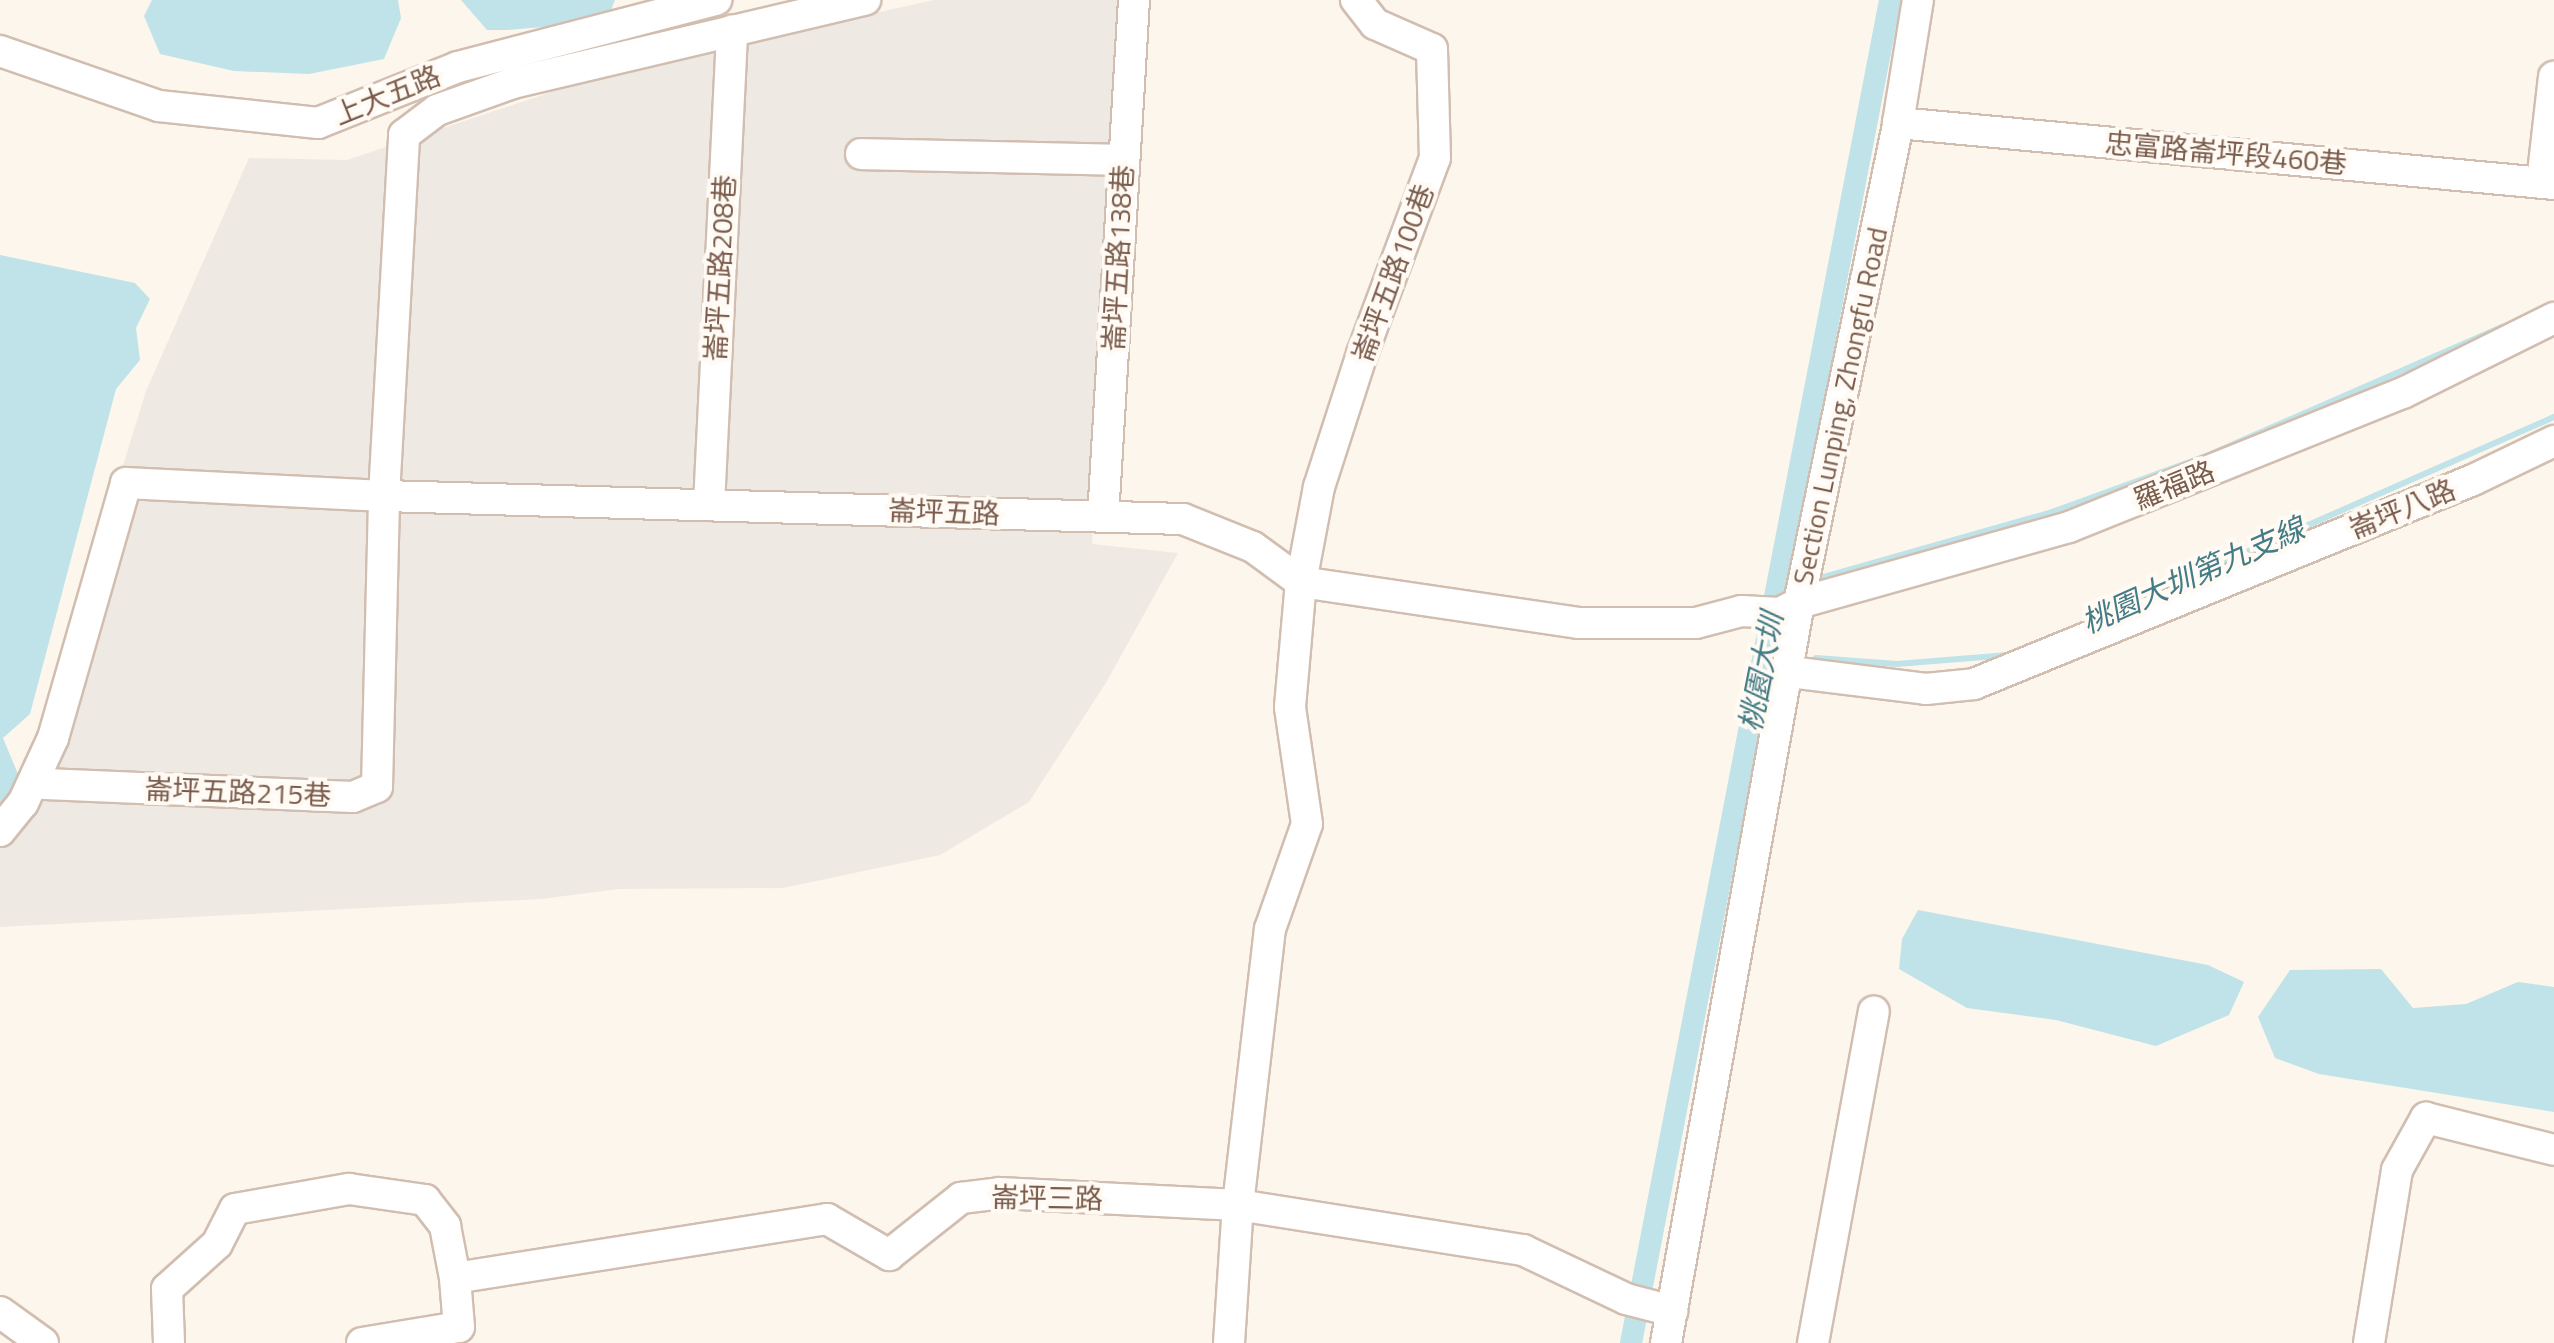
<!DOCTYPE html>
<html>
<head>
<meta charset="utf-8">
<style>
	body { margin:0 }
	#map { position:relative; width:2554px; height:1343px; overflow:hidden; background:#fdf6ec; font-family:"Titillium Web","Noto Sans TC",sans-serif }
	div>[style] { position:absolute }
	[style*='--x'] { left:calc(var(--x)*1px); top:calc(var(--y)*1px); width:calc(var(--w)*1px); rotate:calc(var(--a)*1deg) }
	.industrial>* { inset:0; background:#efe9e4 }
	.water>* { inset:0; background:#bfe3e8 }
	.stream>* { height:6px; margin:-3px; padding:0 3px; transform-origin:3px; border-radius:3px; background:#bfe3e8 }
	.canal>* { height:22px; margin:-11px; padding:0 11px; transform-origin:11px; border-radius:11px; background:#bfe3e8 }
	.roads { filter:drop-shadow(2px 0 #d1beb0) drop-shadow(-2px 0 #d1beb0) drop-shadow(0 2px #d1beb0) drop-shadow(0 -2px #d1beb0) }
	.minor>* { height:30px; margin:-15px; padding:0 15px; transform-origin:15px; border-radius:15px; background:#fff }
	span { translate:-50% -50%; white-space:nowrap; text-align:center; line-height:1.15; -webkit-text-stroke:8px #fffaf3; paint-order:stroke }
	.street-label { font-size:28px; color:#7a5c4d }
	.water-label { font-size:30px; color:#437c86; font-style:italic }
</style>
</head>
<body>
<div id="map">
	<div class="industrial">
		<div style="clip-path:polygon(934px 0,1117px 0,1092px 544px,1178px 553px,1107px 681px,1029px 802px,940px 855px,783px 888px,619px 889px,541px 899px,0 927px,0 816px,35px 751px,146px 391px,249px 158px,347px 160px,621px 69px)"></div>
	</div>
	<div class="water">
		<div style="clip-path:polygon(152px 0,398px 0,401px 18px,384px 59px,309px 74px,234px 71px,160px 54px,144px 16px)"></div>
		<div style="clip-path:polygon(461px 0,615px 0,608px 18px,588px 23px,507px 30px,487px 30px)"></div>
		<div style="clip-path:polygon(0 255px,135px 283px,150px 299px,136px 328px,140px 360px,116px 389px,30px 714px,3px 738px,20px 779px,0 806px)"></div>
		<div style="clip-path:polygon(1918px 910px,2208px 965px,2244px 982px,2229px 1015px,2156px 1046px,2056px 1020px,1967px 1008px,1899px 969px,1902px 939px)"></div>
		<div style="clip-path:polygon(2381px 969px,2413px 1008px,2466px 1004px,2518px 982px,2554px 987px,2554px 1112px,2319px 1074px,2275px 1058px,2258px 1017px,2290px 970px)"></div>
	</div>
	<div class="stream">
		<div style="--x:1824;--y:577;--w:237;--a:-15.9"></div>
		<div style="--x:2052;--y:512;--w:169;--a:-20"></div>
		<div style="--x:2211;--y:454;--w:318;--a:-23.6"></div>
		<div style="--x:1775;--y:590;--w:13;--a:-18"></div>
		<div style="--x:2085;--y:623;--w:512;--a:-23.71"></div>
		<div style="--x:1764;--y:651;--w:10;--a:11"></div>
		<div style="--x:1816;--y:658;--w:81;--a:4.2"></div>
		<div style="--x:1897;--y:664;--w:112;--a:-4.6"></div>
	</div>
	<div class="canal">
		<div style="--x:1631;--y:1343;--w:1368;--a:-79.08"></div>
	</div>
	<div class="roads">
		<div class="minor">
			<div style="--x:0;--y:51;--w:168;--a:19.1"></div>
			<div style="--x:159;--y:106;--w:160;--a:6.1"></div>
			<div style="--x:318;--y:123;--w:151;--a:-21.8"></div>
			<div style="--x:458;--y:67;--w:267;--a:-14.6"></div>
			<div style="--x:1898;--y:123;--w:659;--a:5.31"></div>
			<div style="--x:861;--y:154;--w:263;--a:1.3"></div>
			<div style="--x:2542;--y:182;--w:106;--a:-83.5"></div>
			<div style="--x:709;--y:505;--w:475;--a:-87.2"></div>
			<div style="--x:1103;--y:517;--w:518;--a:-86.57"></div>
			<div style="--x:1790;--y:672;--w:137;--a:7.1"></div>
			<div style="--x:1926;--y:689;--w:48;--a:-5.9"></div>
			<div style="--x:1974;--y:684;--w:539;--a:-22.24"></div>
			<div style="--x:2473;--y:480;--w:90;--a:-25.7"></div>
			<div style="--x:45;--y:784;--w:308;--a:2.4"></div>
			<div style="--x:353;--y:797;--w:26;--a:-23"></div>
			<div style="--x:377;--y:787;--w:291;--a:-88.6"></div>
			<div style="--x:384;--y:496;--w:362;--a:-86.8"></div>
			<div style="--x:404;--y:135;--w:41;--a:-37.1"></div>
			<div style="--x:437;--y:110;--w:81;--a:-19.6"></div>
			<div style="--x:513;--y:83;--w:362;--a:-13.3"></div>
			<div style="--x:0;--y:831;--w:36;--a:-51"></div>
			<div style="--x:23;--y:803;--w:72;--a:-65.2"></div>
			<div style="--x:53;--y:738;--w:265;--a:-74"></div>
			<div style="--x:126;--y:483;--w:258;--a:2.9"></div>
			<div style="--x:384;--y:496;--w:799;--a:1.65"></div>
			<div style="--x:1183;--y:519;--w:75;--a:21.8"></div>
			<div style="--x:1253;--y:547;--w:59;--a:36.1"></div>
			<div style="--x:1301;--y:582;--w:280;--a:8.4"></div>
			<div style="--x:1578;--y:623;--w:118;--a:0"></div>
			<div style="--x:1696;--y:623;--w:47;--a:-14.9"></div>
			<div style="--x:1741;--y:611;--w:39;--a:3"></div>
			<div style="--x:1780;--y:613;--w:21;--a:-28"></div>
			<div style="--x:1799;--y:603;--w:280;--a:-15.7"></div>
			<div style="--x:2069;--y:527;--w:360;--a:-21.9"></div>
			<div style="--x:2403;--y:393;--w:169;--a:-26.4"></div>
			<div style="--x:0;--y:1312;--w:53;--a:35.8"></div>
			<div style="--x:169;--y:1343;--w:54;--a:-92.1"></div>
			<div style="--x:167;--y:1289;--w:67;--a:-42"></div>
			<div style="--x:217;--y:1244;--w:39;--a:-63"></div>
			<div style="--x:235;--y:1209;--w:116;--a:-10"></div>
			<div style="--x:349;--y:1189;--w:77;--a:8.2"></div>
			<div style="--x:425;--y:1200;--w:33;--a:52"></div>
			<div style="--x:445;--y:1226;--w:53;--a:79.1"></div>
			<div style="--x:362;--y:1343;--w:98;--a:-9.4"></div>
			<div style="--x:459;--y:1327;--w:49;--a:-94.7"></div>
			<div style="--x:455;--y:1278;--w:377;--a:-9"></div>
			<div style="--x:827;--y:1219;--w:72;--a:30.1"></div>
			<div style="--x:889;--y:1255;--w:92;--a:-38.4"></div>
			<div style="--x:961;--y:1198;--w:39;--a:-7"></div>
			<div style="--x:1000;--y:1193;--w:238;--a:2.9"></div>
			<div style="--x:1238;--y:1205;--w:289;--a:9"></div>
			<div style="--x:1523;--y:1250;--w:114;--a:25.4"></div>
			<div style="--x:1626;--y:1299;--w:48;--a:14.6"></div>
			<div style="--x:1229;--y:1343;--w:138;--a:-86.3"></div>
			<div style="--x:1238;--y:1205;--w:278;--a:-83.4"></div>
			<div style="--x:1270;--y:929;--w:111;--a:-70.6"></div>
			<div style="--x:1307;--y:824;--w:118;--a:-98.3"></div>
			<div style="--x:1290;--y:707;--w:125;--a:-85"></div>
			<div style="--x:1301;--y:582;--w:97;--a:-79.3"></div>
			<div style="--x:1319;--y:487;--w:140;--a:-72.1"></div>
			<div style="--x:1362;--y:354;--w:209;--a:-69.6"></div>
			<div style="--x:1435;--y:158;--w:109;--a:-91.6"></div>
			<div style="--x:1432;--y:49;--w:62;--a:-156.3"></div>
			<div style="--x:1375;--y:24;--w:31;--a:-128"></div>
			<div style="--x:1666;--y:1343;--w:752;--a:-79.81"></div>
			<div style="--x:1799;--y:603;--w:490;--a:-78.3"></div>
			<div style="--x:1898;--y:123;--w:125;--a:-80.8"></div>
			<div style="--x:1813;--y:1343;--w:337;--a:-79.6"></div>
			<div style="--x:2369;--y:1343;--w:175;--a:-80.8"></div>
			<div style="--x:2397;--y:1170;--w:60;--a:-60.9"></div>
			<div style="--x:2426;--y:1118;--w:132;--a:14"></div>
		</div>
	</div>
	<div class="street-label">
		<span style="left:387px;top:95px;rotate:-22deg">上大五路</span>
		<span style="left:2226px;top:153px;rotate:5deg">忠富路崙坪段460巷</span>
		<span style="left:1118px;top:258px;rotate:-87deg">崙坪五路138巷</span>
		<span style="left:720px;top:268px;rotate:-87deg">崙坪五路208巷</span>
		<span style="left:1393px;top:273px;rotate:-70deg">崙坪五路100巷</span>
		<span style="left:1840px;top:406px;rotate:-78deg">Section Lunping, Zhongfu Road</span>
		<span style="left:2174px;top:485px;rotate:-22deg">羅福路</span>
		<span style="left:2402px;top:509px;rotate:-22deg">崙坪八路</span>
		<span style="left:944px;top:512px;rotate:2deg">崙坪五路</span>
		<span style="left:238px;top:792px;rotate:2deg">崙坪五路215巷</span>
		<span style="left:1047px;top:1198px;rotate:1deg">崙坪三路</span>
	</div>
	<div class="water-label">
		<span style="left:2193px;top:575px;rotate:-24deg">桃園大圳第九支線</span>
		<span style="left:1761px;top:672px;rotate:-79deg">桃園大圳</span>
	</div>
</div>
</body>
</html>
